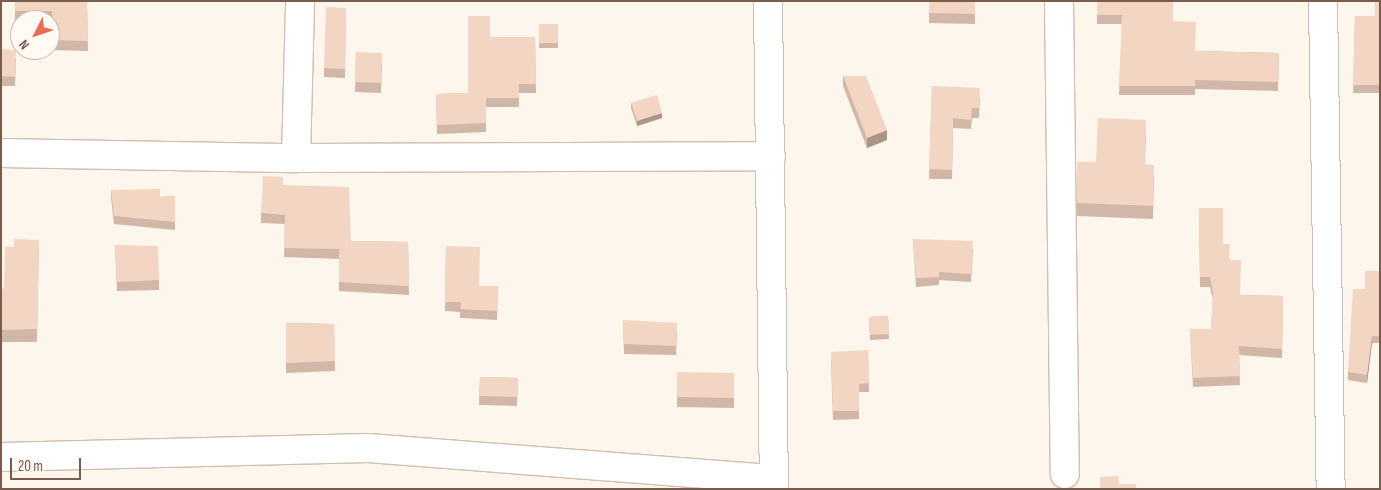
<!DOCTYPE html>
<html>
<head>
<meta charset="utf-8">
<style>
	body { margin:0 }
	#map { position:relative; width:1381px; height:490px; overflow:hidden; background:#fdf6ec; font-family:"Sofia Sans Condensed",sans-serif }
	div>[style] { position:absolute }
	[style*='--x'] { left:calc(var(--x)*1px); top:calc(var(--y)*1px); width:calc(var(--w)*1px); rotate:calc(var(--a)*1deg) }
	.roads { filter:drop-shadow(1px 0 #d1beb0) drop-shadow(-1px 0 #d1beb0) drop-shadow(0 1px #d1beb0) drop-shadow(0 -1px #d1beb0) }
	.minor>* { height:28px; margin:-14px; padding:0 14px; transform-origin:14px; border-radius:14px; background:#fff }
	.wall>* { inset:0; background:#d1b7a8 }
	.shaded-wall>* { inset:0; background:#aa9588 }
	.building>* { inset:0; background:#f3d5c3 }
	span { translate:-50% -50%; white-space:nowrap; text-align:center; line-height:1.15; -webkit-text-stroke:5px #fffaf3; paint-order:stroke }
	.frame { position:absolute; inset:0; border:2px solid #7a5c4d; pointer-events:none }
	.north { position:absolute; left:10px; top:10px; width:50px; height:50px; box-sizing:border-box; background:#fffaf3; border:1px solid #cabbb1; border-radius:50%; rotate:229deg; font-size:14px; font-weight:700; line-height:20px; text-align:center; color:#7a5c4d }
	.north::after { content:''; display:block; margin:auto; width:18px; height:22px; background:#e76f51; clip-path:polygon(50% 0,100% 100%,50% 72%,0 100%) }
	.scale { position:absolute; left:10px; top:458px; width:71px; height:22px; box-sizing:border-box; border:2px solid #7a5c4d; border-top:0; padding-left:6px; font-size:15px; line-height:18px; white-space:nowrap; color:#7a5c4d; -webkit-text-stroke:4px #fffaf3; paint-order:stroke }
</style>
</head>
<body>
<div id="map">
	<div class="roads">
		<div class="minor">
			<div style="--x:768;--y:1;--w:488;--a:89.3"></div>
			<div style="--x:1059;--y:1;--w:473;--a:89.3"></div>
			<div style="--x:1323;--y:1;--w:488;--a:89.1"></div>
			<div style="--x:1;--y:153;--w:295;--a:1"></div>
			<div style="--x:296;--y:158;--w:475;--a:-0.2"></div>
			<div style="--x:296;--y:158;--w:157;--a:-88.5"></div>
			<div style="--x:1;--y:457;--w:367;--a:-1.4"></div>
			<div style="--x:368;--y:448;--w:407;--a:4.4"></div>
		</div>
	</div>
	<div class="wall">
		<div style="clip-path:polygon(15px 1px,87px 1px,88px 51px,51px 50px,51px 21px,50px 21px,50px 20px,20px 20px,20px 21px,15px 21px)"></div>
		<div style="clip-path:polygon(929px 1px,975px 1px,975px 24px,929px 23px)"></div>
		<div style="clip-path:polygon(1097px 1px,1173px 21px,1195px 51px,1279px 53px,1278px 91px,1195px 89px,1195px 95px,1119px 95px,1122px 24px,1097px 24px)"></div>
		<div style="clip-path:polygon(1380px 1px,1380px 93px,1353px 93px,1355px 16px,1375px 16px)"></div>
		<div style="clip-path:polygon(346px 8px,345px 78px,324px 77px,324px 68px)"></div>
		<div style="clip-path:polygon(539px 24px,558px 24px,558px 48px,539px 48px)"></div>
		<div style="clip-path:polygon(490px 37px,535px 37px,536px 93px,519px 93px,519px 107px,486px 107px,486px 132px,437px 134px,436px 94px,468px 93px)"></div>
		<div style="clip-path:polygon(1px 49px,16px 59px,15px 86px,1px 86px)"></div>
		<div style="clip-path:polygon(356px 52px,382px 63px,381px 93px,355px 92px)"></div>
		<div style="clip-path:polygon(843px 76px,887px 140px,867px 148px,843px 86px)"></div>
		<div style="clip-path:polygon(932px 86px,980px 98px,979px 118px,972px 118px,971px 129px,953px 128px,952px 179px,929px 179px)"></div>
		<div style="clip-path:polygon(631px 103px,662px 118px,637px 126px,631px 108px)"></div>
		<div style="clip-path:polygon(1146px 133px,1145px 164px,1154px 178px,1153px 219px,1077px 216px,1077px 162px,1096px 162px)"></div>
		<div style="clip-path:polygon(283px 185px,351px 241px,408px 242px,409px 295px,339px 291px,339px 259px,284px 257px,285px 224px,261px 223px,261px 213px)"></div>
		<div style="clip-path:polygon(111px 190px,160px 197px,175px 196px,175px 230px,114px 224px,111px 198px)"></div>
		<div style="clip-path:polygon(1199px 208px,1223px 244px,1230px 260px,1240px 295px,1283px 296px,1282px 358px,1239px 355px,1240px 385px,1193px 387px,1190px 329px,1211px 329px,1213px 300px,1210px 287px,1200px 287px)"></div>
		<div style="clip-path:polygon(913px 239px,973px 249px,971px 282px,939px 280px,939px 285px,916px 287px)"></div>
		<div style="clip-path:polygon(39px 240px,37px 342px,1px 342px,1px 289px,4px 289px,14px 247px)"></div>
		<div style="clip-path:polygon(115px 245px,159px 280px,159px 290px,117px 291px)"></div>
		<div style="clip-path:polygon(446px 246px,479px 286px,498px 286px,497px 320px,460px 318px,460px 312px,445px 311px)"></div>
		<div style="clip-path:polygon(1380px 271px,1380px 343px,1372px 343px,1367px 383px,1348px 380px,1348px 372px,1365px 289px)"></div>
		<div style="clip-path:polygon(888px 316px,889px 339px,870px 340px,869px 317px)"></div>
		<div style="clip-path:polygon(623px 320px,677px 332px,676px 355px,624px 354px)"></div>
		<div style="clip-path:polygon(286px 323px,334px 324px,335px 371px,286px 373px)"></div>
		<div style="clip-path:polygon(868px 350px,869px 392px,859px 392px,859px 419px,833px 420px,831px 360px)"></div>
		<div style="clip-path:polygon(734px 373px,734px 408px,677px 407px,677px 397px)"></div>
		<div style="clip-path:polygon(480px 377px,518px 378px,517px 406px,479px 405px)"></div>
	</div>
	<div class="shaded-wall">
		<div style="clip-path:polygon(662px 113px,662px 118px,637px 126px,637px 121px)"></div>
		<div style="clip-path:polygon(887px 130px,887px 140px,867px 148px,867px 138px)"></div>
		<div style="clip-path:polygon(1372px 336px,1372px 343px,1367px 383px,1367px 375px)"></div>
	</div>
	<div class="building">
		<div style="clip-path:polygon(15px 1px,87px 1px,88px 41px,51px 40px,52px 11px,15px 11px)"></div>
		<div style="clip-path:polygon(929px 1px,975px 1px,975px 14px,929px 13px)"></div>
		<div style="clip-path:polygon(1097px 1px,1173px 1px,1173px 21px,1196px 22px,1195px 51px,1279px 53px,1278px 82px,1195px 80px,1195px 86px,1119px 86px,1122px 15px,1097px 15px)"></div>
		<div style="clip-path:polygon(1375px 1px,1380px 1px,1380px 85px,1353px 85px,1355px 16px,1375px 16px)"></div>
		<div style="clip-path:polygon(326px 7px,346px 8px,345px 69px,324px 68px)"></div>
		<div style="clip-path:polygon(468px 16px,490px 16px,490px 37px,535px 37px,536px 84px,519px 84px,519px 98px,486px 98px,486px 123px,437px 125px,436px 94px,468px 93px)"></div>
		<div style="clip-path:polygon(539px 24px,558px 24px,558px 43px,539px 43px)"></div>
		<div style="clip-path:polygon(1px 49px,16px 50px,15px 77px,1px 76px)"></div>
		<div style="clip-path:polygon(356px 52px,382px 53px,381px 83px,355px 82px)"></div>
		<div style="clip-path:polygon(843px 76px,866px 76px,887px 130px,867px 138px)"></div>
		<div style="clip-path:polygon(932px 86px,980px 88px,979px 108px,972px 108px,971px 120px,953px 118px,952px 170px,929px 169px)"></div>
		<div style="clip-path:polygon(657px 95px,662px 113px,637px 121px,631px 103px)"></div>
		<div style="clip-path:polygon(1098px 118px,1146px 120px,1145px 164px,1154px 165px,1153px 206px,1077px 203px,1077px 162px,1096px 162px)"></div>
		<div style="clip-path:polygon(263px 176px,283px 177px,283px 185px,349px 187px,351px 241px,408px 242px,409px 286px,339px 282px,339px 249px,284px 248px,285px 215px,261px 213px)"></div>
		<div style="clip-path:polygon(160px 189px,160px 197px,175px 196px,175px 222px,114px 216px,111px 190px)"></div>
		<div style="clip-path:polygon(1199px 208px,1223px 208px,1223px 244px,1230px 244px,1229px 260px,1241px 260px,1240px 295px,1283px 296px,1282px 349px,1239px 346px,1240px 376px,1193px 378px,1190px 329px,1211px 329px,1213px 293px,1210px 277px,1200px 277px)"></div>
		<div style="clip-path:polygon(14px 239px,39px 240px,37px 329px,1px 330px,1px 289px,4px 289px,5px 247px,14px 247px)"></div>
		<div style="clip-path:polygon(913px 239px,973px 241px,971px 274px,939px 272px,939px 277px,916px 278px)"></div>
		<div style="clip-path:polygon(115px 245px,158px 246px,159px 280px,117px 282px)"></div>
		<div style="clip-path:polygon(446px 246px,480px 247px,479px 286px,498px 286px,497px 311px,460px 309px,461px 302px,445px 302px)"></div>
		<div style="clip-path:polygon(1365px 271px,1380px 271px,1380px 336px,1372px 336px,1367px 375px,1348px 372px,1353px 289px,1365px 289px)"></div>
		<div style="clip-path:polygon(888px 316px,889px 334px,870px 335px,869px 317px)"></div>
		<div style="clip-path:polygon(623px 320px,677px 323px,676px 346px,624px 344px)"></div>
		<div style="clip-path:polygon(286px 323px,334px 324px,335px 361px,286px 363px)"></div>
		<div style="clip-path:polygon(868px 350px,869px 383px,859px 384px,859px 411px,833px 411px,831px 352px)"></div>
		<div style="clip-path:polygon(677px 372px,734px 373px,734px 398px,677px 397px)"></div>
		<div style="clip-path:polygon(480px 377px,518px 378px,517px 397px,479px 396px)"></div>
		<div style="clip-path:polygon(1118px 476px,1119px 484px,1136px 484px,1136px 489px,1100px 489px,1100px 477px)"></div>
	</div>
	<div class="frame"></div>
	<div class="north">N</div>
	<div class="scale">20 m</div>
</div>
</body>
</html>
